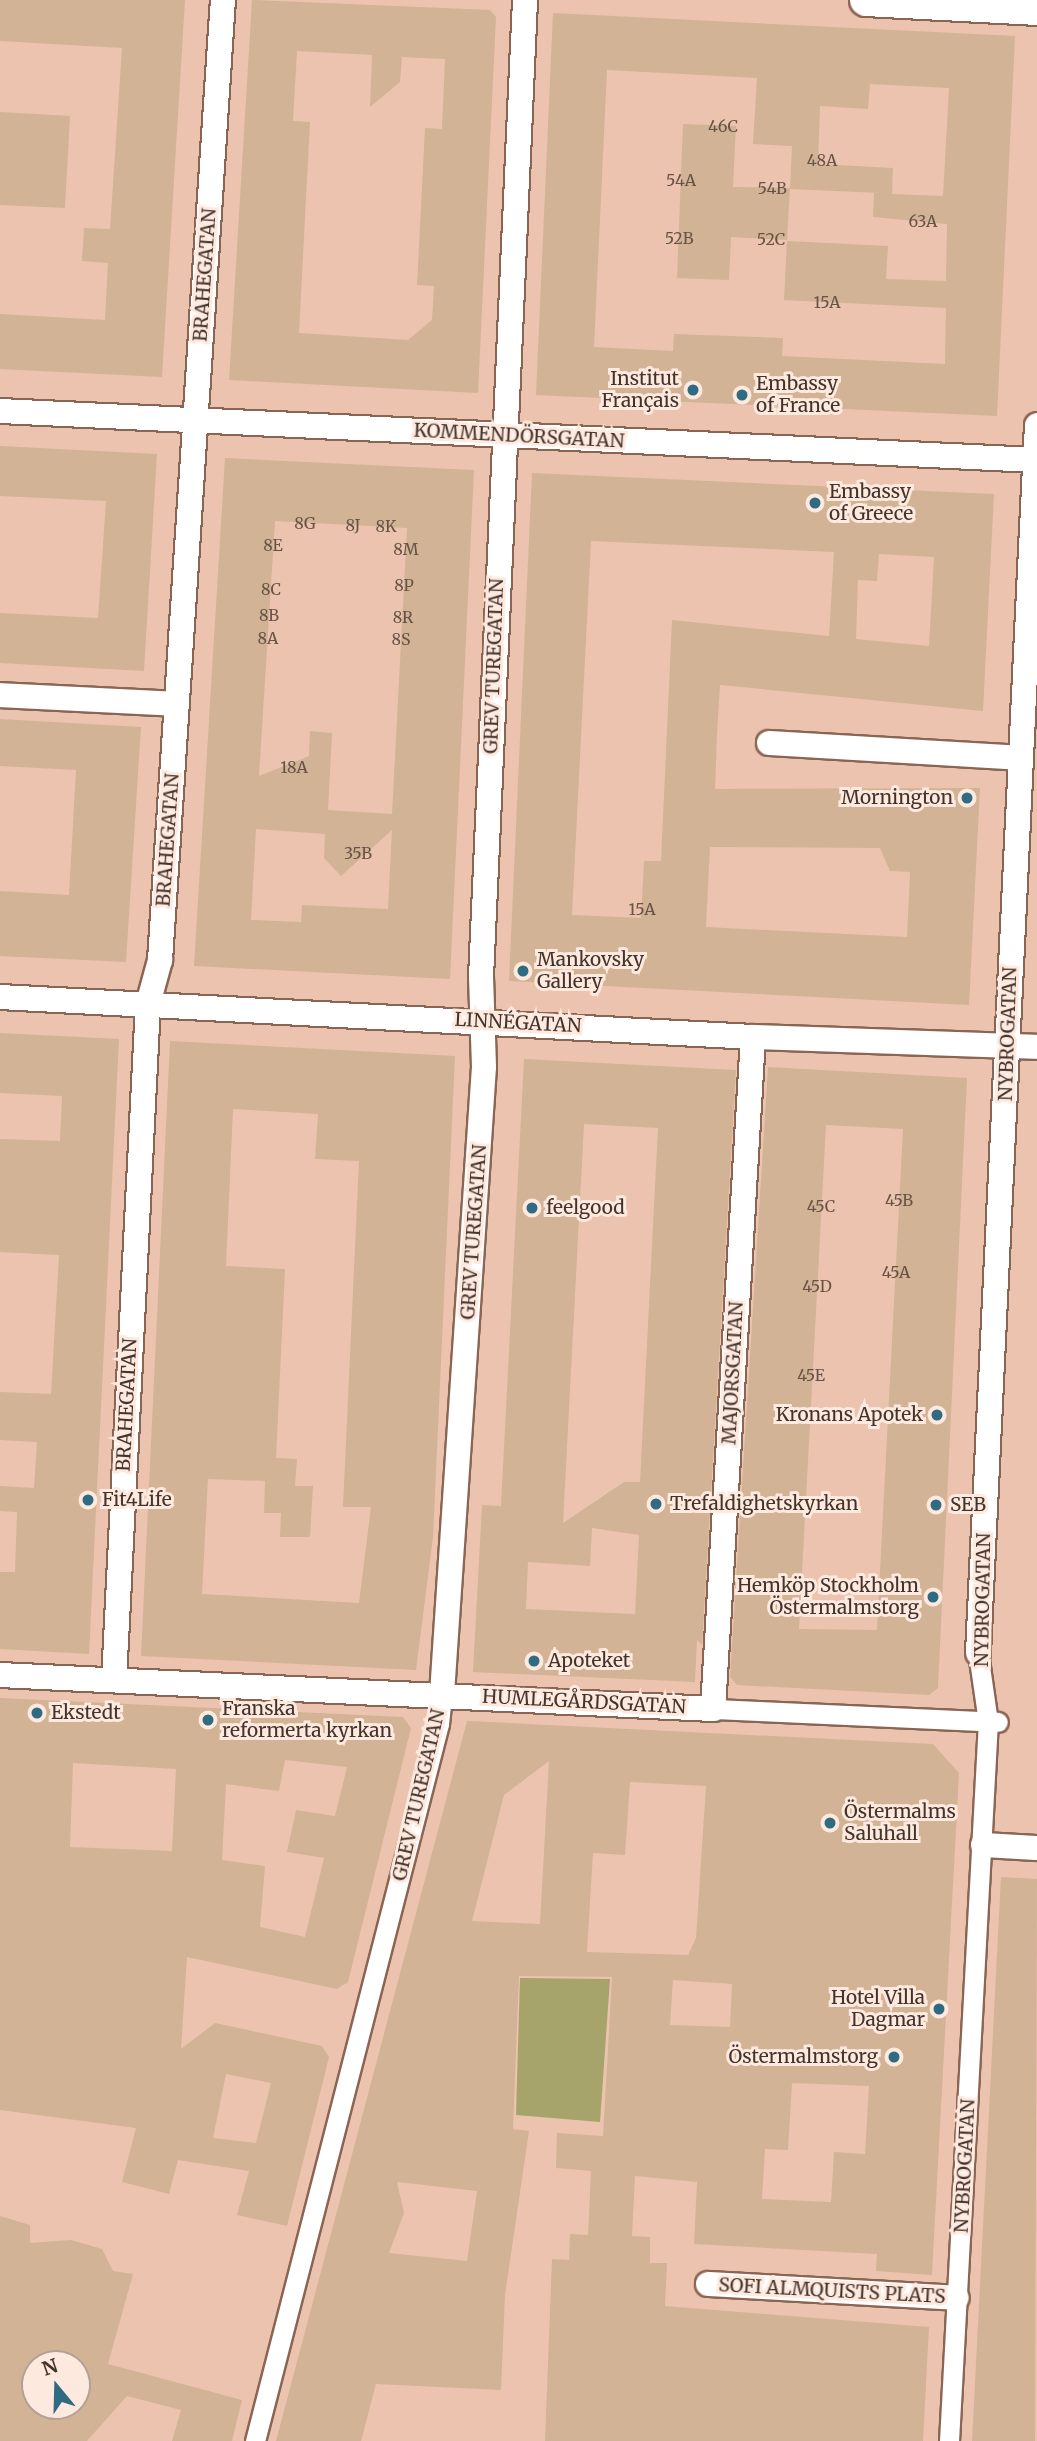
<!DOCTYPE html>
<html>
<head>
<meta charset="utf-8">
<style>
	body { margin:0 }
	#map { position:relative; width:1037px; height:2441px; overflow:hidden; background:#ecc3af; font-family:Merriweather,serif }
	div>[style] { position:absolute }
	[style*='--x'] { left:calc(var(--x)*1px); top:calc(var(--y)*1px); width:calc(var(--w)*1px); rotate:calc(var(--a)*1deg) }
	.green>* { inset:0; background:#a6a46b }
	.building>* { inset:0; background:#d2b395 }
	.roads { filter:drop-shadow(2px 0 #8a6554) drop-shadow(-2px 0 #8a6554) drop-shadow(0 2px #8a6554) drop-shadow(0 -2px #8a6554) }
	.pedestrian>* { height:19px; margin:-9.5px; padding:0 9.5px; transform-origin:9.5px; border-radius:9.5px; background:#fff }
	.minor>* { height:24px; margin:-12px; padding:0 12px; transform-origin:12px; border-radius:12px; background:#fff }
	.tertiary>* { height:32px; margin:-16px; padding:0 16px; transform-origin:16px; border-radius:16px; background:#fff }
	.dots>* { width:19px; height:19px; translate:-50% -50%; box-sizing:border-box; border:4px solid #fee9df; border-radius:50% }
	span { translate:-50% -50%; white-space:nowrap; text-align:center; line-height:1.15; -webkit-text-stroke:6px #fee9df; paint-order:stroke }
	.number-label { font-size:16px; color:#675346 }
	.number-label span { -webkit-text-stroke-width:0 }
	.street-label { font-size:19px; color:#43332b }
	.poi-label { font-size:19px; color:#43332b }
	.right { translate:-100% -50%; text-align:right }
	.left { translate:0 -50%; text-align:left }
	.north { position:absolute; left:21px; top:2350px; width:70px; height:70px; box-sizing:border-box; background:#fee9df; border:2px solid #b3a097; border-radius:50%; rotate:341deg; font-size:19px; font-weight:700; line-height:28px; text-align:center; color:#43332b }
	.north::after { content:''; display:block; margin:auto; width:24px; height:32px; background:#2f6b82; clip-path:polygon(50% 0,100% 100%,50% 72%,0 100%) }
</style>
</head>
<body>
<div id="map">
	<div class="green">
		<div style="clip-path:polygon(520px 1978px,610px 1979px,600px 2122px,516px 2115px)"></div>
	</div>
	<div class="building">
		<div style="clip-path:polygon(0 0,185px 0,162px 377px,0 369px,0 314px,105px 320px,108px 263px,82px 261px,84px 228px,110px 229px,122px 48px,0 41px)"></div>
		<div style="clip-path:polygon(evenodd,252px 0,490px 10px,496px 17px,478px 393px,229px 380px,252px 0,297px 51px,372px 55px,370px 107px,400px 82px,402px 57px,445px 59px,442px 129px,425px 128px,417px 285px,434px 286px,432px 320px,408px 340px,299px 333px,310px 122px,293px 121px,297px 51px)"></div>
		<div style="clip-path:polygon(evenodd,553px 13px,1015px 36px,997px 416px,536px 395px,553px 13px,607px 70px,757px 78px,753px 144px,792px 146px,790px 188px,733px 187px,736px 126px,683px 124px,677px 278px,729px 280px,731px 237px,787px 240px,790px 189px,881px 193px,874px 193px,873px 217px,947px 224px,946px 281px,886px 279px,888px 246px,787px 241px,784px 300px,946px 308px,945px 364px,782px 356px,783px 338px,674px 334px,673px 351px,594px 347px,607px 70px,553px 13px,870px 84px,949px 88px,943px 196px,892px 194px,893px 168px,818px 164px,820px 106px,868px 109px,870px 84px)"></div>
		<div style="clip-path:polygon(0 112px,70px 116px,65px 208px,0 205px)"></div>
		<div style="clip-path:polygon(0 446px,157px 454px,144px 671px,0 663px,0 613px,98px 618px,106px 501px,0 496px)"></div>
		<div style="clip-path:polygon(evenodd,225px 458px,474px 470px,450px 979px,194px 966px,225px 458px,275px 521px,407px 528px,392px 814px,328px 810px,332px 733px,310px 731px,309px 756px,259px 776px,275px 521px,225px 458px,256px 829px,325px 834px,324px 858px,341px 876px,392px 830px,388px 909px,302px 905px,301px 922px,251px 920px,256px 829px)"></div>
		<div style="clip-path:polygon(evenodd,532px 473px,994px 494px,983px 711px,720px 685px,717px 735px,715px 789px,980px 788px,969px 1005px,509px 981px,532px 473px,591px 541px,834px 552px,829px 636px,672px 620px,661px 861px,644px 861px,641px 918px,572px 915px,591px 541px,532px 473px,879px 554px,934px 557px,929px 646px,856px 639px,858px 580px,877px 581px,879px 554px,532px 473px,710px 847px,880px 848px,890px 871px,910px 872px,907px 937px,706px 927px,710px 847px)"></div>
		<div style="clip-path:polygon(0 719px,141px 727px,126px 962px,0 956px,0 891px,69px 895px,76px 770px,0 766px)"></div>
		<div style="clip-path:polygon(0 1033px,119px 1039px,89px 1654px,0 1649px,0 1572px,15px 1572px,17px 1512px,0 1511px,0 1486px,34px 1488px,37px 1442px,0 1440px,0 1392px,51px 1394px,59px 1255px,0 1252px,0 1139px,60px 1141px,62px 1096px,0 1093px)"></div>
		<div style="clip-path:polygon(evenodd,170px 1041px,455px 1056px,433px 1537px,416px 1670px,141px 1656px,170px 1041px,233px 1109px,318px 1114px,315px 1159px,359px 1161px,343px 1507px,371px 1507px,359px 1603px,202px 1594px,208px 1479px,265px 1481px,264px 1513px,281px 1513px,280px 1537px,310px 1537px,313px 1486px,295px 1486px,297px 1459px,276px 1458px,285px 1269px,226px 1266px,233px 1109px)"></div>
		<div style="clip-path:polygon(evenodd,524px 1059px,736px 1070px,702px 1645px,697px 1640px,695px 1682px,473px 1672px,482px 1505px,501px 1506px,524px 1059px,584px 1124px,658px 1128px,640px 1482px,624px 1482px,563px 1523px,584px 1124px,524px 1059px,592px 1528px,639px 1535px,635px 1614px,526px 1609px,528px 1562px,590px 1566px,592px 1528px)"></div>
		<div style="clip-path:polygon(evenodd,768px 1067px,967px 1078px,938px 1688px,929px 1695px,737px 1685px,730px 1677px,768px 1067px,826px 1125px,903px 1129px,877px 1630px,799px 1629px,826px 1125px)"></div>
		<div style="clip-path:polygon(evenodd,0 1698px,403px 1717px,411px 1728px,348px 1982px,337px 1989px,187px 1957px,181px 2049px,215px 2023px,322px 2046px,329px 2057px,287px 2226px,237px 2215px,249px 2171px,178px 2160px,169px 2194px,122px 2182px,136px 2128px,0 2110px,0 1698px,285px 1760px,347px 1767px,335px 1816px,296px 1810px,287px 1852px,324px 1858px,305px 1937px,260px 1927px,265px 1866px,222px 1860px,226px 1784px,279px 1791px,285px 1760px,0 1698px,73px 1763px,176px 1769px,172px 1851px,70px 1847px,73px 1763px,0 1698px,226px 2074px,271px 2083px,256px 2143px,213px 2138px,226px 2074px)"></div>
		<div style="clip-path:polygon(evenodd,467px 1721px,933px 1744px,959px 1773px,932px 2275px,876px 2271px,877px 2254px,694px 2244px,697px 2182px,635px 2176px,632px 2236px,650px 2237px,650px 2263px,667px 2263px,665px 2306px,929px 2327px,923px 2441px,545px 2441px,552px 2259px,569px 2260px,570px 2234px,588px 2235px,591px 2171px,556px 2168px,557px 2133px,603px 2136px,612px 1977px,519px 1976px,513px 2129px,529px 2131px,505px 2295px,501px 2390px,376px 2384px,361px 2441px,276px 2441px,467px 1721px,549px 1761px,540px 1924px,472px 1921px,504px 1795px,549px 1761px,467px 1721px,630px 1782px,706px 1786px,696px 1938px,688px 1955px,587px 1952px,593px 1853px,625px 1855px,630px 1782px,467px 1721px,673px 1980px,732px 1984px,730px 2027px,670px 2025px,673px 1980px,467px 1721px,792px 2083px,869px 2086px,865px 2154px,834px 2152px,831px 2202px,762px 2199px,765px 2149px,788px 2150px,792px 2083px,467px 1721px,397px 2182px,477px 2191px,467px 2261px,389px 2253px,404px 2213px,397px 2182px)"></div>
		<div style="clip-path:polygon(1001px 1877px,1037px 1879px,1035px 2441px,972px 2441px)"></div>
		<div style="clip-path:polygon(evenodd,0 2216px,30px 2225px,30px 2243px,71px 2240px,102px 2249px,113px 2271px,133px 2274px,108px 2364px,242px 2400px,232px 2441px,172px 2441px,181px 2410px,127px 2396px,87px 2441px,0 2441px,0 2216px,35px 2364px,77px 2364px,77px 2406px,35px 2406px,35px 2364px)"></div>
	</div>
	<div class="roads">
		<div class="pedestrian">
			<div style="--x:713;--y:1709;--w:285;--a:2.6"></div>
			<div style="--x:255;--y:2441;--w:740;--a:-75.61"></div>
			<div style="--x:439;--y:1724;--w:30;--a:-84"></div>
			<div style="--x:949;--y:2441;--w:720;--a:-86.9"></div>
			<div style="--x:988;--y:1722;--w:70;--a:-98.2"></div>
		</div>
		<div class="minor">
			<div style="--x:0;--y:411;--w:1038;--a:2.71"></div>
			<div style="--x:0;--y:695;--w:177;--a:2.9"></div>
			<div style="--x:769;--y:743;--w:251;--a:3.4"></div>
			<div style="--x:0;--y:997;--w:754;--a:3.04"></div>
			<div style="--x:753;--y:1037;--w:284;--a:2"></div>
			<div style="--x:978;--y:1653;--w:1229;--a:-87.25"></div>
			<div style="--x:0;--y:1675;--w:714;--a:2.73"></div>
			<div style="--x:713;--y:1709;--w:673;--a:-86.59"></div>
			<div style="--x:114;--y:1680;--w:677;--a:-87.12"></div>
			<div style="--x:148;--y:1004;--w:46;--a:-74.7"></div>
			<div style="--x:160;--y:960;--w:962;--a:-86.25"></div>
			<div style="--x:442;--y:1694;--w:628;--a:-86.17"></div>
			<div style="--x:484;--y:1067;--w:90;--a:-91.9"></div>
			<div style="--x:481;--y:977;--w:978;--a:-87.42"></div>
			<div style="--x:983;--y:1845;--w:54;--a:3.2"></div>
			<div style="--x:708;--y:2284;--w:249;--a:3.2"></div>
		</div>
		<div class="tertiary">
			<div style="--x:866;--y:0;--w:171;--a:3"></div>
		</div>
	</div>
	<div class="dots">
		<div style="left:693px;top:390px;background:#2f6b82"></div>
		<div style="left:742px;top:395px;background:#2f6b82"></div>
		<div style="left:815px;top:503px;background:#2f6b82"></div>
		<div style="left:967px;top:798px;background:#2f6b82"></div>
		<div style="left:523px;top:971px;background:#2f6b82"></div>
		<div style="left:532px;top:1208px;background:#2f6b82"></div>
		<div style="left:937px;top:1415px;background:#2f6b82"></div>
		<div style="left:88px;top:1500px;background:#2f6b82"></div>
		<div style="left:656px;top:1504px;background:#2f6b82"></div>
		<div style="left:936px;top:1505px;background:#2f6b82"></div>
		<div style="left:933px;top:1597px;background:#2f6b82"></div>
		<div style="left:534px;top:1661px;background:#2f6b82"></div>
		<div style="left:37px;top:1713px;background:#2f6b82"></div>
		<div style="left:208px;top:1720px;background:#2f6b82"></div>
		<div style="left:830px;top:1823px;background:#2f6b82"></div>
		<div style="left:939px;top:2009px;background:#2f6b82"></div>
		<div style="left:894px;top:2057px;background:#2f6b82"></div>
	</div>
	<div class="number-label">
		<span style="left:723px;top:126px">46C</span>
		<span style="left:822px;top:160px">48A</span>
		<span style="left:681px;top:180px">54A</span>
		<span style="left:772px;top:188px">54B</span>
		<span style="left:923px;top:221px">63A</span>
		<span style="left:679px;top:238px">52B</span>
		<span style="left:771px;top:239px">52C</span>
		<span style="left:827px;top:302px">15A</span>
		<span style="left:305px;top:523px">8G</span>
		<span style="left:353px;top:525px">8J</span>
		<span style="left:386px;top:526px">8K</span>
		<span style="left:273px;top:545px">8E</span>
		<span style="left:406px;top:549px">8M</span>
		<span style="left:404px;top:585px">8P</span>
		<span style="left:271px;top:589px">8C</span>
		<span style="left:269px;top:615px">8B</span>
		<span style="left:403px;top:617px">8R</span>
		<span style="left:268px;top:638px">8A</span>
		<span style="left:401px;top:639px">8S</span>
		<span style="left:294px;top:767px">18A</span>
		<span style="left:358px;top:853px">35B</span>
		<span style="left:642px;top:909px">15A</span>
		<span style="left:899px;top:1200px">45B</span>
		<span style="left:821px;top:1206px">45C</span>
		<span style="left:896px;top:1272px">45A</span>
		<span style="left:817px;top:1286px">45D</span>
		<span style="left:811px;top:1375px">45E</span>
	</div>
	<div class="street-label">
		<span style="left:205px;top:275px;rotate:-86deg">BRAHEGATAN</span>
		<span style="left:519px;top:436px;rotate:3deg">KOMMENDÖRSGATAN</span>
		<span style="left:494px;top:666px;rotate:-88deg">GREV TUREGATAN</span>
		<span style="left:168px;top:840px;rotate:-86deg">BRAHEGATAN</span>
		<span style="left:518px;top:1023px;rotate:3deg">LINNÉGATAN</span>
		<span style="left:1008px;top:1034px;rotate:-88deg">NYBROGATAN</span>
		<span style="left:474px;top:1232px;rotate:-86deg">GREV TUREGATAN</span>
		<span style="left:733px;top:1373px;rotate:-87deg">MAJORSGATAN</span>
		<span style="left:127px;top:1405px;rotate:-87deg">BRAHEGATAN</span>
		<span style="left:983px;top:1600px;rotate:-89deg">NYBROGATAN</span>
		<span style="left:584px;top:1702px;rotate:3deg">HUMLEGÅRDSGATAN</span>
		<span style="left:419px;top:1795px;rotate:-77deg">GREV TUREGATAN</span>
		<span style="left:965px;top:2166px;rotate:-87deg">NYBROGATAN</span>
		<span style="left:832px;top:2291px;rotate:3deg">SOFI ALMQUISTS PLATS</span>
	</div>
	<div class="poi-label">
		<span class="right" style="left:679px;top:390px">Institut<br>Français</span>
		<span class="left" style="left:756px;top:395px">Embassy<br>of France</span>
		<span class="left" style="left:829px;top:503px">Embassy<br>of Greece</span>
		<span class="right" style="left:953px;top:798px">Mornington</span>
		<span class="left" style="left:537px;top:971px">Mankovsky<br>Gallery</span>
		<span class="left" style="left:546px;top:1208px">feelgood</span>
		<span class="right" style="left:923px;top:1415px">Kronans Apotek</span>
		<span class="left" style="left:102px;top:1500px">Fit4Life</span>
		<span class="left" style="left:670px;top:1504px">Trefaldighetskyrkan</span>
		<span class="left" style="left:950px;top:1505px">SEB</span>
		<span class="right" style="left:919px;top:1597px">Hemköp Stockholm<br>Östermalmstorg</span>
		<span class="left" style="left:548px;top:1661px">Apoteket</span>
		<span class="left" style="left:222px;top:1720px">Franska<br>reformerta kyrkan</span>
		<span class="left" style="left:51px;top:1713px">Ekstedt</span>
		<span class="left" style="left:844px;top:1823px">Östermalms<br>Saluhall</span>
		<span class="right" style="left:925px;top:2009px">Hotel Villa<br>Dagmar</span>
		<span class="right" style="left:878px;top:2057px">Östermalmstorg</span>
	</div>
	<div class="north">N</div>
</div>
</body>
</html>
